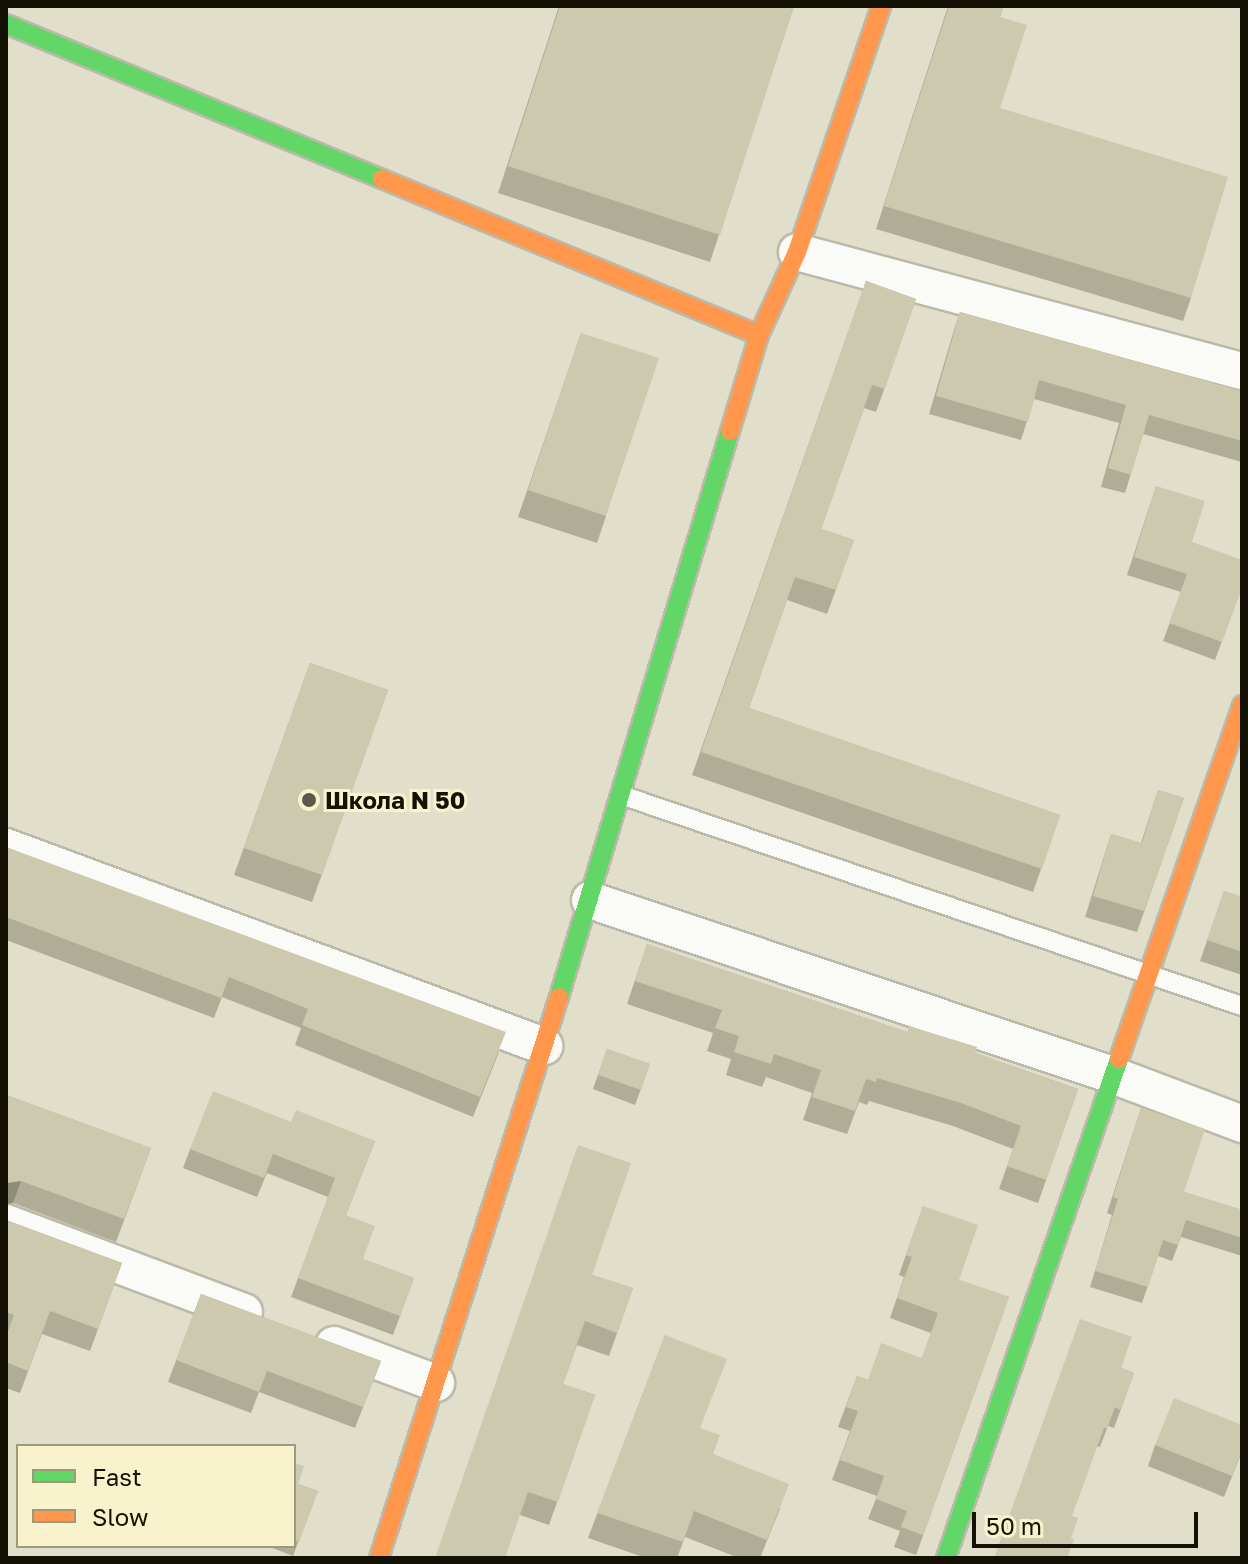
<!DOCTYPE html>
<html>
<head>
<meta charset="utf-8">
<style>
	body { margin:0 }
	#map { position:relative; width:1248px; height:1564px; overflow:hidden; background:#e1deca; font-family:"Golos Text",sans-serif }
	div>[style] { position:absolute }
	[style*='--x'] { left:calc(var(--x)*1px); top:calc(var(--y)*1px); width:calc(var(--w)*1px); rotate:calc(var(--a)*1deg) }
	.roads { filter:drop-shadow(2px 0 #bbb9a9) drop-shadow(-2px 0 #bbb9a9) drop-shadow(0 2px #bbb9a9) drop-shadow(0 -2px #bbb9a9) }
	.lane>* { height:18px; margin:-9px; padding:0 9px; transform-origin:9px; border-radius:9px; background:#fafaf7 }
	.street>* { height:36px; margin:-18px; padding:0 18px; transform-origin:18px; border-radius:18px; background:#fafaf7 }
	.fast>* { height:18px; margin:-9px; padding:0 9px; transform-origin:9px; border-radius:9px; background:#63d668 }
	.slow>* { height:18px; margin:-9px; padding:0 9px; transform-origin:9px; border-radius:9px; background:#ff974d }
	.wall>* { inset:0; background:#afad96 }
	.shaded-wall>* { inset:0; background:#8f8d7a }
	.building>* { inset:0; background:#ccc9af }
	.dots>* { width:22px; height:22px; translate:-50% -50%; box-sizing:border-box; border:4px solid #f8f3cd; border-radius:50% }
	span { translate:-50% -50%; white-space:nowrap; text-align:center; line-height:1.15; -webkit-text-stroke:6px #f8f3cd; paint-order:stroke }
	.poi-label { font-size:24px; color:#141205; font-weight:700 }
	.left { translate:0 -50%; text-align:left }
	.frame { position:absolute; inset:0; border:8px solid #141205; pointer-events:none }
	.legend { position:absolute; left:16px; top:1444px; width:280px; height:104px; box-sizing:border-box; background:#f8f3cd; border:2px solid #9d997d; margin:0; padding:10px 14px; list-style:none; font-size:24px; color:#141205 }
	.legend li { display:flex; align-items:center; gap:16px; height:40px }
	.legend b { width:40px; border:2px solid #9d997d }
	.scale { position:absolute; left:972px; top:1512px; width:226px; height:36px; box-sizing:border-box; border:4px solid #141205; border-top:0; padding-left:10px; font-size:24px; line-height:28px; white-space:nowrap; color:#141205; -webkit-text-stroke:6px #f8f3cd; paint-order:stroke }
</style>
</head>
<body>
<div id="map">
	<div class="roads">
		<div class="lane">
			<div style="--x:621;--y:795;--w:656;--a:18.77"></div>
		</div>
		<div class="street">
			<div style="--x:797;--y:252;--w:461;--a:15"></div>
			<div style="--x:6;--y:847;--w:574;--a:20.3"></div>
			<div style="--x:590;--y:900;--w:554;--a:18.53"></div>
			<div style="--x:1115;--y:1076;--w:136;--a:20.7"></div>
			<div style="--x:6;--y:1223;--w:254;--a:20.5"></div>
			<div style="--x:334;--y:1345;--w:109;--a:20.4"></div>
		</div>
		<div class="fast">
			<div style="--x:6;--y:24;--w:407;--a:22.4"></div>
			<div style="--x:559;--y:997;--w:591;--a:-73.19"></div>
			<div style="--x:946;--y:1558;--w:528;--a:-70.88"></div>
		</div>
		<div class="slow">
			<div style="--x:382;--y:179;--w:408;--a:22.5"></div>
			<div style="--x:730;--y:431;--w:100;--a:-73.2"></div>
			<div style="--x:759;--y:335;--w:91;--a:-65.4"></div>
			<div style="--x:797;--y:252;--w:260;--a:-71.1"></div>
			<div style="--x:1119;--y:1059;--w:375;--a:-70.8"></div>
			<div style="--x:379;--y:1558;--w:589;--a:-72.21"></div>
		</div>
	</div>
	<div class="wall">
		<div style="clip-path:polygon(559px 6px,794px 6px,710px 262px,498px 193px)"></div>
		<div style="clip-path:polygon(948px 6px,1003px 6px,1000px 17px,1000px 108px,1191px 298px,1183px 321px,876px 229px)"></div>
		<div style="clip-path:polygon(866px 281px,916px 299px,876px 412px,864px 408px,821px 529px,854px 540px,827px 614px,787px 600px,749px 708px,1060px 815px,1033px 892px,692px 775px)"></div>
		<div style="clip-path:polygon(960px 312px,1242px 391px,1242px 462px,1143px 434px,1125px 493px,1101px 487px,1119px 423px,1034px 399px,1021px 440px,929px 414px,954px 330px)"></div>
		<div style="clip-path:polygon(581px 333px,606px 516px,597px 543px,518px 517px)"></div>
		<div style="clip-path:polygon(1156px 486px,1192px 542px,1242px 587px,1215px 660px,1163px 641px,1181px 592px,1127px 575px)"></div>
		<div style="clip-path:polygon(310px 663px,388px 690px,312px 902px,234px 875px)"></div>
		<div style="clip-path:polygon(1158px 790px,1184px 798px,1137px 932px,1085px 917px,1111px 834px,1141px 843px)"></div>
		<div style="clip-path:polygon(6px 847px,499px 1052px,473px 1117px,295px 1045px,301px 1028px,222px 997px,214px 1018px,6px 940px)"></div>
		<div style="clip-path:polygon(1224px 891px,1242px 897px,1242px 975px,1200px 961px)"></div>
		<div style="clip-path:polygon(647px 944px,907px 1032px,975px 1053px,1078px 1089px,1038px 1203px,999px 1189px,1013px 1149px,953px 1126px,869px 1101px,867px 1105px,859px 1102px,847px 1134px,803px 1120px,812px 1093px,766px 1077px,762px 1087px,726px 1075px,731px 1059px,707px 1051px,713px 1033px,627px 1004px)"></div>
		<div style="clip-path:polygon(607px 1049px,650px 1064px,635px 1105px,593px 1089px)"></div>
		<div style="clip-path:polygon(6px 1095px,151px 1148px,116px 1242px,13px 1203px,6px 1204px)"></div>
		<div style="clip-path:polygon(1141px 1108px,1184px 1192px,1242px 1210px,1242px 1256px,1181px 1237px,1172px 1261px,1158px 1256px,1142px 1303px,1090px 1287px,1112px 1215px,1107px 1213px)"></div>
		<div style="clip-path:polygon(291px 1122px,375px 1141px,346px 1215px,363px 1259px,414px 1278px,393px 1335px,291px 1297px,328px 1197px,267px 1173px,257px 1197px,183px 1168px,190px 1149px)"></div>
		<div style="clip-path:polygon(923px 1206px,959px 1280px,1009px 1297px,916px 1555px,894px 1547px,900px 1531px,868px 1519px,877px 1496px,832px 1480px,850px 1431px,838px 1427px,857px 1376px,868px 1380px,922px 1358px,931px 1333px,890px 1318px,904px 1277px,899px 1275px)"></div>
		<div style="clip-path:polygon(6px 1220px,122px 1263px,90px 1351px,42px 1334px,20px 1393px,6px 1388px)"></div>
		<div style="clip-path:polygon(592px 1275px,633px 1288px,609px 1356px,577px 1345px,563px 1384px,595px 1395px,549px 1525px,520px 1515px,435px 1558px)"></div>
		<div style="clip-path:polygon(201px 1294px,381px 1361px,355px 1428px,259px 1392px,251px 1413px,168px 1382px)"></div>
		<div style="clip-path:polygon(665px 1335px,700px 1429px,713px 1454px,780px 1509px,760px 1558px,739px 1558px,685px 1537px,677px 1558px,646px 1558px,588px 1538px)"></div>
		<div style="clip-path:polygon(1121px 1368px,1134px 1373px,1114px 1428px,1108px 1426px,1100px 1447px,1098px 1446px,994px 1558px)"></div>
		<div style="clip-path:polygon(1155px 1445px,1242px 1451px,1224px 1497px,1148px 1466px)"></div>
		<div style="clip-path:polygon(294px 1463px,298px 1484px,318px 1491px,293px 1556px,267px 1546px,294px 1546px)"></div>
	</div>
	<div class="shaded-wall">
		<div style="clip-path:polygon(21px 1181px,13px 1203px,6px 1204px,6px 1183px)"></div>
	</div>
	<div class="building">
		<div style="clip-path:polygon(560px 6px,794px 6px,720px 235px,508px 166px)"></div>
		<div style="clip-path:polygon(949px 6px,1003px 6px,1000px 17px,1027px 25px,1000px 108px,1228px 177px,1191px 298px,884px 206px)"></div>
		<div style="clip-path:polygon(866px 281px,916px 299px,885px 389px,872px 385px,821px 529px,854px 540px,836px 590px,795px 577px,749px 708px,1060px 815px,1042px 869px,701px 752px)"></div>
		<div style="clip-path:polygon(960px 312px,1242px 391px,1242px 441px,1149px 415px,1131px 475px,1108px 468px,1126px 405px,1039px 380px,1028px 422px,936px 396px)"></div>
		<div style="clip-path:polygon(581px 333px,659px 358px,606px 516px,528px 490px)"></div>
		<div style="clip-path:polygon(1156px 486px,1205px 501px,1192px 542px,1242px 560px,1242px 587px,1222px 642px,1169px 623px,1187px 574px,1134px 557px)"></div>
		<div style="clip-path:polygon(310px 663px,388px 690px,322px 875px,244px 848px)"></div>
		<div style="clip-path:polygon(1158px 790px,1184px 798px,1144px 911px,1093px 896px,1111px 834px,1142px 843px)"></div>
		<div style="clip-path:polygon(6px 847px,506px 1032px,480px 1097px,302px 1025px,308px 1009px,229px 977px,221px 998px,6px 917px)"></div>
		<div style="clip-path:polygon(1224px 891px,1242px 897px,1242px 952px,1207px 940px)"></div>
		<div style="clip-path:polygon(647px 944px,907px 1032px,909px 1026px,977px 1047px,975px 1053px,1078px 1089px,1046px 1180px,1007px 1166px,1021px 1126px,961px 1103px,877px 1078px,876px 1082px,866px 1079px,855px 1111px,812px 1097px,821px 1070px,774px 1054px,771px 1064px,734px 1052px,739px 1036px,715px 1028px,722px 1010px,635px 981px)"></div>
		<div style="clip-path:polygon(607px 1049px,650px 1064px,641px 1090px,598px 1075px)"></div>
		<div style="clip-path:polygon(213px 1091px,291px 1122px,296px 1110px,375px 1141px,346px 1215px,375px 1226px,363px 1259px,414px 1278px,400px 1316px,298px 1278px,335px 1178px,273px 1154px,264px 1178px,190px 1149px)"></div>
		<div style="clip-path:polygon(6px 1095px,151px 1148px,124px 1219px,21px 1181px,6px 1183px)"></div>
		<div style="clip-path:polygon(1141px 1108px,1205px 1129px,1184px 1192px,1242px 1210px,1242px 1238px,1186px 1220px,1178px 1245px,1163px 1240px,1148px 1287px,1095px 1271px,1118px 1199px,1113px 1197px)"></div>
		<div style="clip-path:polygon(578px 1145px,631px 1163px,592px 1275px,633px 1288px,617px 1333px,585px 1321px,563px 1384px,595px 1395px,558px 1502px,528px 1492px,505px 1558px,435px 1558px)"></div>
		<div style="clip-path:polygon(923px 1206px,978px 1225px,959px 1280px,1009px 1297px,923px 1535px,901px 1527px,907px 1511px,876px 1499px,884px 1476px,840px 1460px,858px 1411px,846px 1407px,857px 1376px,868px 1380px,881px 1343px,922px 1358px,938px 1313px,897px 1298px,912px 1257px,906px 1255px)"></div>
		<div style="clip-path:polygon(6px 1220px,122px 1263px,98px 1329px,50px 1311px,28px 1371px,6px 1362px,6px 1337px,14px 1315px,6px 1312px)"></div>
		<div style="clip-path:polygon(201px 1294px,381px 1361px,363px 1407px,267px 1371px,259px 1392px,176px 1360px)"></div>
		<div style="clip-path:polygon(1080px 1319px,1132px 1337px,1121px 1368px,1134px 1373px,1120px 1410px,1115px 1407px,1107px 1429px,1104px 1428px,1072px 1516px,1078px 1518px,1071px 1538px,1074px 1539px,1067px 1558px,994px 1558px)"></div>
		<div style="clip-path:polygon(665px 1335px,727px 1359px,700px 1428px,720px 1435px,713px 1454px,789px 1484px,767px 1540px,694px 1511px,683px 1542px,597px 1513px)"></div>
		<div style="clip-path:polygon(1174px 1398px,1242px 1425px,1242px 1449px,1232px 1476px,1155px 1445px)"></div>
		<div style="clip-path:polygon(294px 1463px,304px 1466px,298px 1484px,318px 1491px,299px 1542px,294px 1540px)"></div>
	</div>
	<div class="dots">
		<div style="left:309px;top:800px;background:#5c594a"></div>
	</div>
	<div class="poi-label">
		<span class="left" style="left:325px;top:800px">Школа N 50</span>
	</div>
	<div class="frame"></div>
	<ul class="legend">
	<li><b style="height:10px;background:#63d668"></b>Fast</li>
	<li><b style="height:10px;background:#ff974d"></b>Slow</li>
	</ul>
	<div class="scale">50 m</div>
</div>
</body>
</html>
